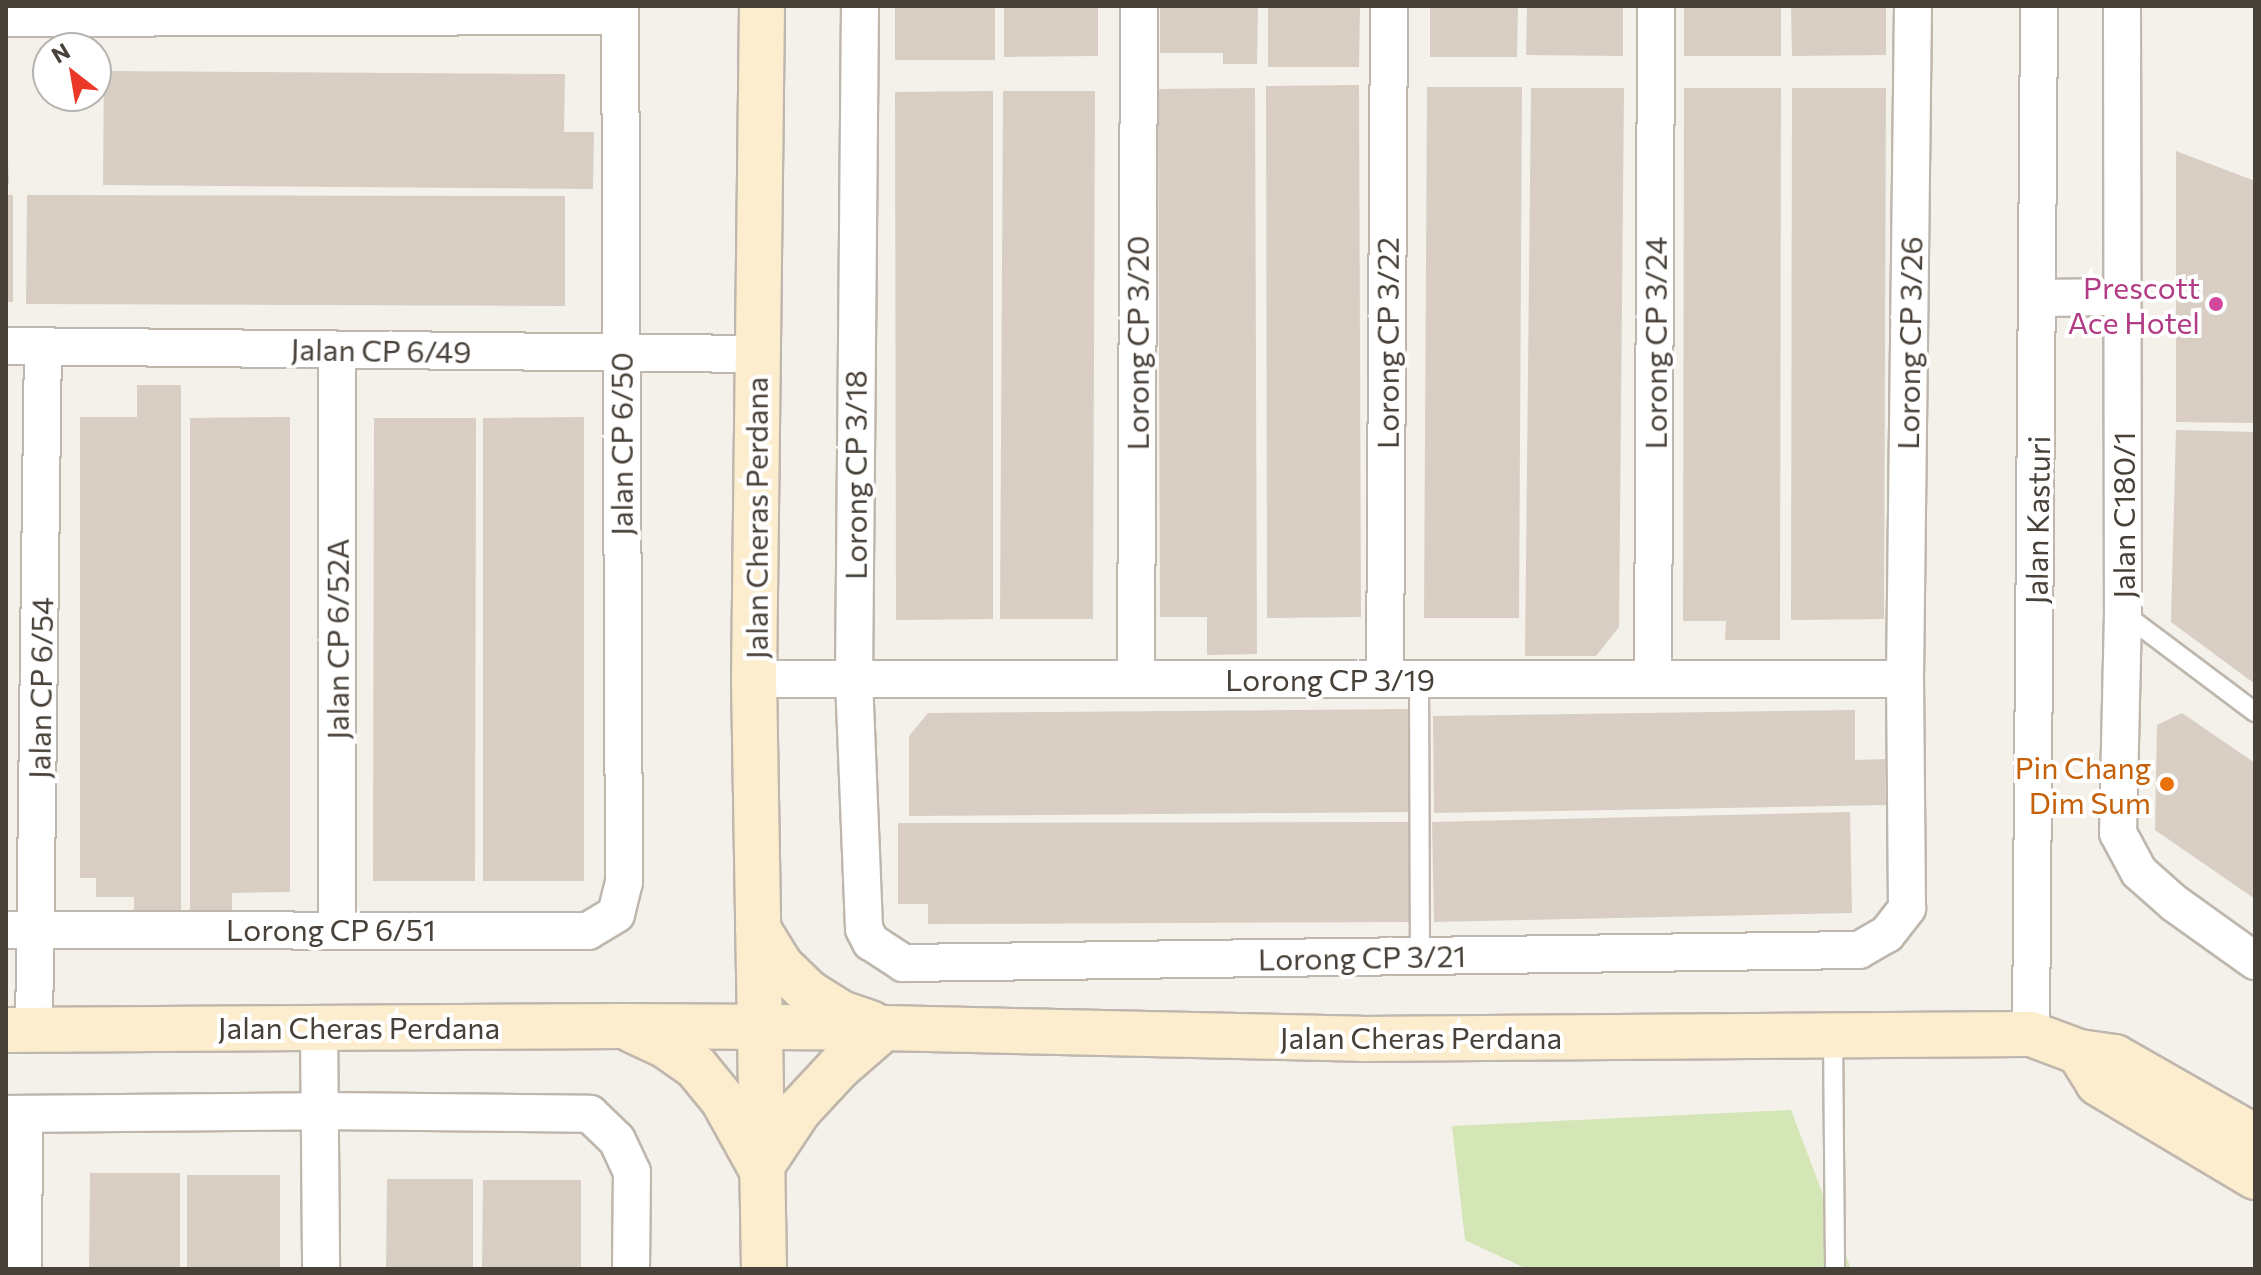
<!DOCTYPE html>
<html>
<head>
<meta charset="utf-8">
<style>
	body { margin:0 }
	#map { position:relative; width:2261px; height:1275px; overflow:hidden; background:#f4f0ea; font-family:Commissioner,sans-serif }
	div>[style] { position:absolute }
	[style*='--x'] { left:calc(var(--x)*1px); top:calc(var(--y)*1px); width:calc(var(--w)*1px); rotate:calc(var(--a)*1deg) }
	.green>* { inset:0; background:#d4e5b6 }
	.building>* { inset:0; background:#d8cec3 }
	.roads { filter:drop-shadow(2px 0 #bfb7ad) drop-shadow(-2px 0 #bfb7ad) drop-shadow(0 2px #bfb7ad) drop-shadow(0 -2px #bfb7ad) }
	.lane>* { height:18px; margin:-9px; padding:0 9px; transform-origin:9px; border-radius:9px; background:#fff }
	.street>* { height:36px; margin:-18px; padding:0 18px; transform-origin:18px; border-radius:18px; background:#fff }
	.secondary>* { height:44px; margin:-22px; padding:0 22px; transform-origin:22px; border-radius:22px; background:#fbedcd }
	.dots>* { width:22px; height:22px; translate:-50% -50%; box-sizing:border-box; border:4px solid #fff; border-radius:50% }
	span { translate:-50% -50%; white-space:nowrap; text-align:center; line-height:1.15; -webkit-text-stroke:8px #fff; paint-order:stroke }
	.hotel-label { font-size:30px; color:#b23c85 }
	.right { translate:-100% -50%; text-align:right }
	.street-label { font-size:30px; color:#484139 }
	.food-label { font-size:30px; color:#c56008 }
	.frame { position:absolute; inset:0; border:8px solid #484139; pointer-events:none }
	.north { position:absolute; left:32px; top:32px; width:80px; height:80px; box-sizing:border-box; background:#fff; border:2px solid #b6b3b0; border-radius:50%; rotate:329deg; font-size:22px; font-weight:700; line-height:32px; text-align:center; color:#484139 }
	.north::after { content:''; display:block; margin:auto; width:28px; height:36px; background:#ec3829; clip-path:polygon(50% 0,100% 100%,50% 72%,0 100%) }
</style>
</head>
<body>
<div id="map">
	<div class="green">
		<div style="clip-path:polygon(1791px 1110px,1851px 1269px,1527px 1269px,1465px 1240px,1452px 1126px)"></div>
	</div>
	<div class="building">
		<div style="clip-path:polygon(895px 6px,995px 6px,995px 60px,895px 60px)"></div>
		<div style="clip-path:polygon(1004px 6px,1098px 6px,1098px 56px,1004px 57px)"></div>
		<div style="clip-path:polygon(1160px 6px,1258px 6px,1257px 64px,1223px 64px,1223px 53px,1160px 53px)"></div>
		<div style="clip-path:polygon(1268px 6px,1360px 6px,1359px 67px,1268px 67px)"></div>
		<div style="clip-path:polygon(1430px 6px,1518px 6px,1517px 57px,1430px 57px)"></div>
		<div style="clip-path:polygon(1527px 6px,1623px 6px,1623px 56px,1526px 55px)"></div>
		<div style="clip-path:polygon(1684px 6px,1781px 6px,1781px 56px,1684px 56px)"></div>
		<div style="clip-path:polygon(1791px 6px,1886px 6px,1886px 55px,1792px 56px)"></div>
		<div style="clip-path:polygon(104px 71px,565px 74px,564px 132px,594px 132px,593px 189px,103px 185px)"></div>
		<div style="clip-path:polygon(1359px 85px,1361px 617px,1267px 618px,1266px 86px)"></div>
		<div style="clip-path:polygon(1427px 87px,1522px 87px,1519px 618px,1424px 618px)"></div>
		<div style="clip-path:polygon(1255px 88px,1257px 654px,1207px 655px,1207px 617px,1160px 617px,1158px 89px)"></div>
		<div style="clip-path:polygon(1531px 88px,1624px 88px,1619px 627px,1596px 656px,1525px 656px)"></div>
		<div style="clip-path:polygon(1684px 88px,1781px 88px,1780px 640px,1725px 640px,1726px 621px,1683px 621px)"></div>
		<div style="clip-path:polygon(1792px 88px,1886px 88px,1884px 619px,1791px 620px)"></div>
		<div style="clip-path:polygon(993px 91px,993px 619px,896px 620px,895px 92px)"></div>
		<div style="clip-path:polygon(1003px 91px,1095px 91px,1093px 619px,1000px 619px)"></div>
		<div style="clip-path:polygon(6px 116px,9px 184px,6px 184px)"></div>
		<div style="clip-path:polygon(2176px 151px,2255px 181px,2255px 423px,2176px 422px)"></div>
		<div style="clip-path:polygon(6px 195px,13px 195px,13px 302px,6px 302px)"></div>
		<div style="clip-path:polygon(27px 195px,565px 196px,565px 306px,26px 304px)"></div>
		<div style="clip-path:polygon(137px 385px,181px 385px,181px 911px,134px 911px,134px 897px,96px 897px,96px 878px,80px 878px,80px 417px,137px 417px)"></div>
		<div style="clip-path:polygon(290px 417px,290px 892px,232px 893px,232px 910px,190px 911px,190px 418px)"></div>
		<div style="clip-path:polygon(584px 417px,584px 881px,483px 881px,483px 418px)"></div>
		<div style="clip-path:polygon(374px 418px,476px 418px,475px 881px,373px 881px)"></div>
		<div style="clip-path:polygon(2176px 430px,2255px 432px,2255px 684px,2171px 622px)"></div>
		<div style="clip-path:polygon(1412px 709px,1412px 812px,909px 816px,909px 736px,928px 713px)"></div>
		<div style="clip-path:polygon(1855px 710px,1855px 760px,1885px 759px,1886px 805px,1434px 813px,1433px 716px)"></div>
		<div style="clip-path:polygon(2182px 713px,2255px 763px,2255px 899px,2155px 830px,2157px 725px)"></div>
		<div style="clip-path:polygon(1850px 812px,1852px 913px,1434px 922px,1432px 822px)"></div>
		<div style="clip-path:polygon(1412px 822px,1412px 922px,928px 924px,928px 904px,898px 904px,898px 823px)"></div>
		<div style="clip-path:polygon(90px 1173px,180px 1173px,180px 1269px,89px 1269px)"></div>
		<div style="clip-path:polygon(187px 1175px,280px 1175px,280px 1269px,187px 1269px)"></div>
		<div style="clip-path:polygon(387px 1179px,473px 1179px,473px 1269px,386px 1269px)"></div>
		<div style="clip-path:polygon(483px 1180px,581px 1180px,581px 1269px,482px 1269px)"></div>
	</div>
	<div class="roads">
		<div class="lane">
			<div style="--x:2123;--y:613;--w:165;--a:36.9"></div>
			<div style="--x:1419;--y:679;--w:277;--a:89.8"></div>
			<div style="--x:1833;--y:1035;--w:234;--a:89.5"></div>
		</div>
		<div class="street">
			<div style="--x:860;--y:6;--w:673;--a:90.51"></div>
			<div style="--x:854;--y:679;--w:250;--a:87.7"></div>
			<div style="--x:864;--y:929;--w:15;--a:62"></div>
			<div style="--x:871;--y:942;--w:38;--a:33"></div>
			<div style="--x:903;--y:963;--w:956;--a:-0.78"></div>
			<div style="--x:1859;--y:950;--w:32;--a:-30"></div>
			<div style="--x:1887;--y:934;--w:33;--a:-52"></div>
			<div style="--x:1907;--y:908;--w:229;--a:-90.5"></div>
			<div style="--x:1905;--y:679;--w:673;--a:-89.32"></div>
			<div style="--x:2122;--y:6;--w:607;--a:89.91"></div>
			<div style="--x:2123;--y:613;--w:220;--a:91.3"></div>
			<div style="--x:2118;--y:833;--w:44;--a:61.7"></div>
			<div style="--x:2139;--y:872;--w:47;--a:41.5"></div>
			<div style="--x:2174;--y:903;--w:100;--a:35.6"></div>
			<div style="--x:6;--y:18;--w:614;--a:-0.19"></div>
			<div style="--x:2039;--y:298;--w:83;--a:-0.7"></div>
			<div style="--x:6;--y:346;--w:751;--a:0.61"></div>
			<div style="--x:754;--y:679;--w:1151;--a:0"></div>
			<div style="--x:1136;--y:679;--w:673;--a:-89.74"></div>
			<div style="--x:1385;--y:679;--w:673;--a:-89.66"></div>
			<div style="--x:1653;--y:679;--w:673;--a:-89.74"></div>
			<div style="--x:337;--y:928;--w:578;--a:-90"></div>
			<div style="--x:6;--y:930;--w:582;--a:0.1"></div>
			<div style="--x:588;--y:931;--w:33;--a:-31"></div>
			<div style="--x:616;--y:914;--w:33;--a:-76"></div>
			<div style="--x:624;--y:882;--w:876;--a:-90.26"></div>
			<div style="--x:319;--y:1026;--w:243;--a:89.5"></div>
			<div style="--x:34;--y:1030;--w:683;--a:-89.25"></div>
			<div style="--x:2031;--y:1034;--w:1028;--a:-89.55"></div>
			<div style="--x:6;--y:1114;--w:316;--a:-0.5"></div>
			<div style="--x:322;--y:1111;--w:268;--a:0.6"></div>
			<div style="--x:590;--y:1114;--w:37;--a:44"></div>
			<div style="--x:617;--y:1140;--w:35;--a:65"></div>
			<div style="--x:632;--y:1172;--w:97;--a:90.6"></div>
			<div style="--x:23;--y:1269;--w:155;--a:-89.6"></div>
		</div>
		<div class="secondary">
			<div style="--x:762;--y:6;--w:673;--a:90.68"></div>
			<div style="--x:754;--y:679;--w:590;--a:89.03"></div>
			<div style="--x:758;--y:929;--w:44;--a:58.1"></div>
			<div style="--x:781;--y:966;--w:39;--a:44"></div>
			<div style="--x:809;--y:993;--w:38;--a:32"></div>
			<div style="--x:841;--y:1013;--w:31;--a:19"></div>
			<div style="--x:6;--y:1030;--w:617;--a:-0.37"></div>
			<div style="--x:623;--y:1026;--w:261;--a:0.4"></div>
			<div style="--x:884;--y:1028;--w:477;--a:1.3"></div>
			<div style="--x:1361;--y:1039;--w:670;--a:-0.43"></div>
			<div style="--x:2031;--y:1034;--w:51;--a:20.6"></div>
			<div style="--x:2079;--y:1052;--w:36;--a:8"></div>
			<div style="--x:2115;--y:1057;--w:161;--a:29.7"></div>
			<div style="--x:632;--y:1030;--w:38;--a:25"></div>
			<div style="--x:666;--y:1046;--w:37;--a:35"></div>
			<div style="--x:696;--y:1067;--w:43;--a:50.7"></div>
			<div style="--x:723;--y:1100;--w:74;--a:61"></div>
			<div style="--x:2079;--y:1052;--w:36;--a:58"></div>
			<div style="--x:2098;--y:1083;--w:183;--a:30.9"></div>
			<div style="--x:761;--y:1167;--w:69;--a:-56.3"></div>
			<div style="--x:799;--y:1110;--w:60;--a:-47"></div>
			<div style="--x:840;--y:1066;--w:58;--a:-40.8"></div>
		</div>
	</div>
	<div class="dots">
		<div style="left:2216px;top:304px;background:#d1479c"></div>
		<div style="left:2167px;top:784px;background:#e8710a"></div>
	</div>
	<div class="hotel-label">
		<span class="right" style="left:2200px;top:304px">Prescott<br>Ace Hotel</span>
	</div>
	<div class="street-label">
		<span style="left:1137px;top:343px;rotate:-90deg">Lorong CP 3/20</span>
		<span style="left:1387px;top:343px;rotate:-90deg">Lorong CP 3/22</span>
		<span style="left:1655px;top:343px;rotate:-90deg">Lorong CP 3/24</span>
		<span style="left:1909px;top:343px;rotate:-89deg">Lorong CP 3/26</span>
		<span style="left:381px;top:350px;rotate:1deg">Jalan CP 6/49</span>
		<span style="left:621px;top:444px;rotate:-90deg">Jalan CP 6/50</span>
		<span style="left:855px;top:475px;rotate:-90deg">Lorong CP 3/18</span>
		<span style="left:2123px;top:515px;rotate:-90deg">Jalan C180/1</span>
		<span style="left:756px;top:518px;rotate:-90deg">Jalan Cheras Perdana</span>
		<span style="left:2037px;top:520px;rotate:-89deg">Jalan Kasturi</span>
		<span style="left:337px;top:639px;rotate:-90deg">Jalan CP 6/52A</span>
		<span style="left:1330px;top:679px">Lorong CP 3/19</span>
		<span style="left:40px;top:688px;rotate:-89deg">Jalan CP 6/54</span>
		<span style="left:331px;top:929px">Lorong CP 6/51</span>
		<span style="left:1362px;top:957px;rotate:-1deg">Lorong CP 3/21</span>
		<span style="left:359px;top:1027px">Jalan Cheras Perdana</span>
		<span style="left:1421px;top:1037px">Jalan Cheras Perdana</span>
	</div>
	<div class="food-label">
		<span class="right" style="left:2151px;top:784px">Pin Chang<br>Dim Sum</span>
	</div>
	<div class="frame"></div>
	<div class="north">N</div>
</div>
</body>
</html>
